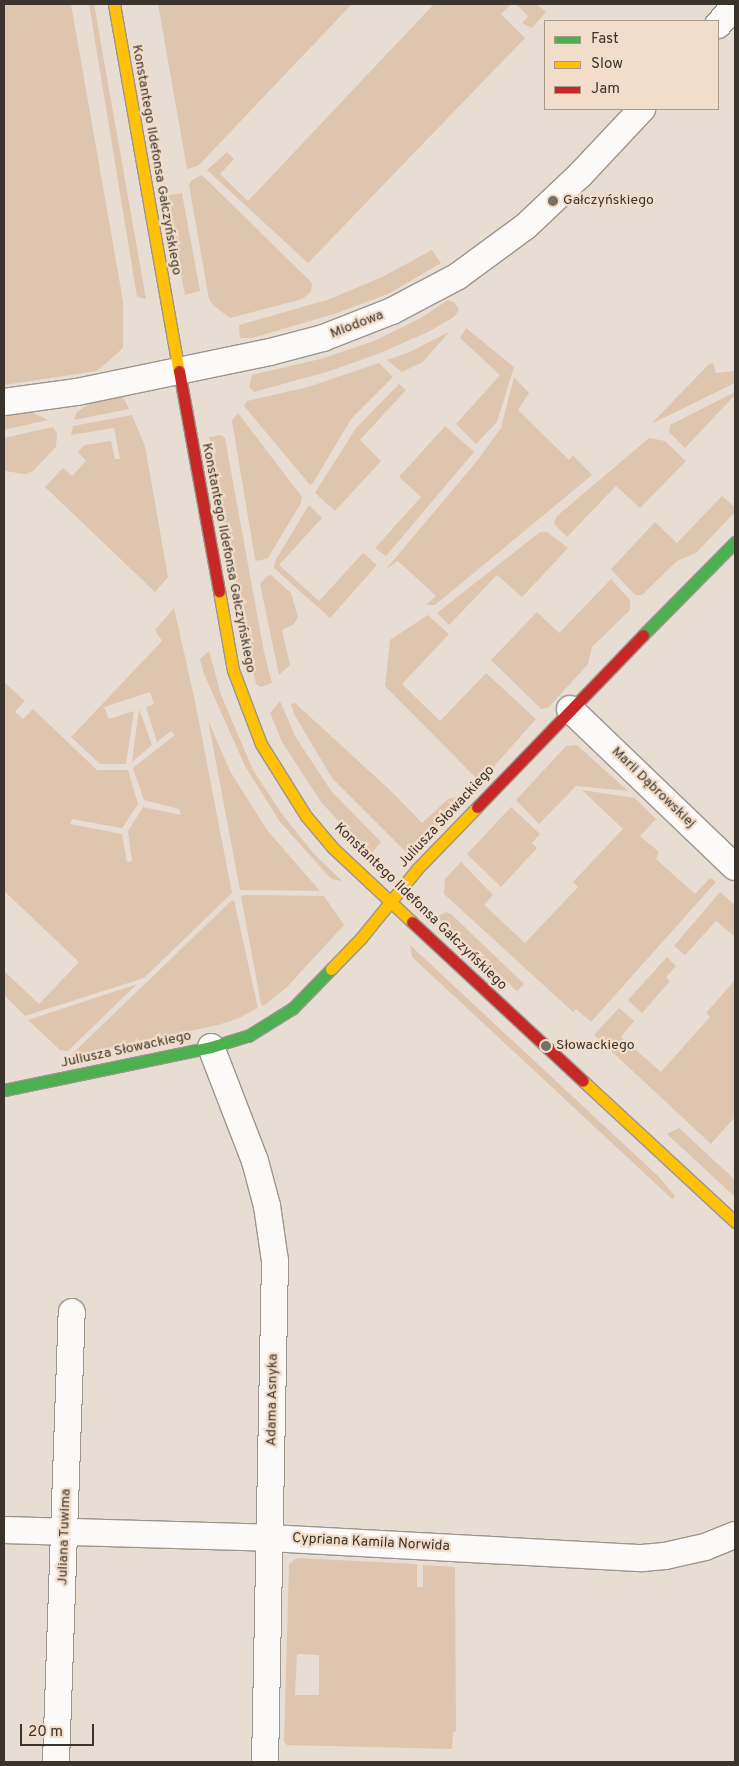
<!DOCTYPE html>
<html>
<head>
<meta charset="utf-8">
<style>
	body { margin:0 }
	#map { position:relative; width:739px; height:1766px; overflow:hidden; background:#e8ddd3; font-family:Overpass,sans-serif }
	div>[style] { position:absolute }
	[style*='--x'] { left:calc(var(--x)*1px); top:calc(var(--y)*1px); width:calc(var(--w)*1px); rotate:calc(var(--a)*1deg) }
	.green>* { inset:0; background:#dec5ae }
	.roads { filter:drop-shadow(1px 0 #9d958d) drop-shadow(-1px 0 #9d958d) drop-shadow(0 1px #9d958d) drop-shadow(0 -1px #9d958d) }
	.street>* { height:26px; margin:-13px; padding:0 13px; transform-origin:13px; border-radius:13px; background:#fcfaf8 }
	.fast>* { height:11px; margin:-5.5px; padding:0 5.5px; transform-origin:5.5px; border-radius:5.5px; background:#4caf50 }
	.slow>* { height:11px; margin:-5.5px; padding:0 5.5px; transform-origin:5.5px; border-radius:5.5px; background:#ffc107 }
	.jam>* { height:11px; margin:-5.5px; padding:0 5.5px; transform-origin:5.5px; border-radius:5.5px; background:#c62828 }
	.dots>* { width:14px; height:14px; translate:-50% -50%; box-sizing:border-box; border:2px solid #f1ddca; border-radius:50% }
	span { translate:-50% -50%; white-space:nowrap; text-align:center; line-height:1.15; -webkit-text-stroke:4.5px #f1ddca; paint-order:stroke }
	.street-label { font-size:14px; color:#3b342c }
	.poi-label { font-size:14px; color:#3b342c }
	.left { translate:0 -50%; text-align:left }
	.frame { position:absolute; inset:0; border:5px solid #3b342c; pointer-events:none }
	.legend { position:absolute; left:544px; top:20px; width:175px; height:90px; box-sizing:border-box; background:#f1ddca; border:1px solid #a8998b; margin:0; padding:6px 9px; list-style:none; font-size:15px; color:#3b342c }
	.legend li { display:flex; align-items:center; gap:10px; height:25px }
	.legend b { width:25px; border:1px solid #a8998b }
	.scale { position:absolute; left:20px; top:1724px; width:74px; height:22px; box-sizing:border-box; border:2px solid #3b342c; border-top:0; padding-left:6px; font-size:15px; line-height:18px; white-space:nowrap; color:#3b342c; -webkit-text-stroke:4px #f1ddca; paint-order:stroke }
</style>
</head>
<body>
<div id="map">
	<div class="green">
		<div style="clip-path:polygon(4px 4px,71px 4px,123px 301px,123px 348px,97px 371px,4px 385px)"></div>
		<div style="clip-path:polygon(89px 4px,94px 4px,146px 299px,137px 297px)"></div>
		<div style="clip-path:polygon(158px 4px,352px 4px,198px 166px,187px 169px)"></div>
		<div style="clip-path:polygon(434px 4px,511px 4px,501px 14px,525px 38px,308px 263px,207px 170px,227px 152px,234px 159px,220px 174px,248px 201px)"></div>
		<div style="clip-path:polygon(516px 4px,536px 4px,546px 12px,532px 28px,522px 23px,528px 16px)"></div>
		<div style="clip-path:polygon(202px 175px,312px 283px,311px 292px,302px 299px,230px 318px,213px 305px,209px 299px,189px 185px,192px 180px)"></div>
		<div style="clip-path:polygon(182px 193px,200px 291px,185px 295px,166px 196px)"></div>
		<div style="clip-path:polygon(432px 250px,441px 263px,388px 294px,334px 314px,252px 338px,240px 338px,239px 325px,330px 299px,382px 277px)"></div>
		<div style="clip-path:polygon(448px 300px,455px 303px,459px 310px,454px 317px,428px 332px,380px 353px,330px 371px,254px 392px,249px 387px,252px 375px,324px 358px,374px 341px,419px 319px)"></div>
		<div style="clip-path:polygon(466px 328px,514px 367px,497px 422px,476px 444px,456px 424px,500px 375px,460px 338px)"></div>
		<div style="clip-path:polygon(449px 332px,423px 362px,402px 372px,387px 360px,410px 352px)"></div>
		<div style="clip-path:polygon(379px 363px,393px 377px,351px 419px,313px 483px,310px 485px,244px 406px,247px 401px,308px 387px)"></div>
		<div style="clip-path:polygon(713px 363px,716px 373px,735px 371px,735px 383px,651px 424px,709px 364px)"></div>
		<div style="clip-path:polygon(514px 377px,529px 393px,518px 410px,569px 460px,573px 455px,592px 475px,435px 605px,426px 605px,436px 596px,398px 561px,386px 569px,477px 461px,501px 428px)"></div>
		<div style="clip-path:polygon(399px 384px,406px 390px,360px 440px,381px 461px,335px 511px,315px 493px,356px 428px)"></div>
		<div style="clip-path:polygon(735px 392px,735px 398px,733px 397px,685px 448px,669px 432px,670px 425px)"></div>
		<div style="clip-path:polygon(122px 395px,129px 409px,74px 420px,77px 412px,90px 403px)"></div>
		<div style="clip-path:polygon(31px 412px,48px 420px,4px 430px,4px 413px)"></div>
		<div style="clip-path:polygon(238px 413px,302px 497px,301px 503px,268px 558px,258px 561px,255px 559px,232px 421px)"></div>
		<div style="clip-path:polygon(132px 415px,145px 446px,168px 577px,155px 592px,45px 487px,63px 468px,72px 476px,86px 461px,78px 452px,85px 445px,111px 441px,115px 459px,120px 459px,114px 428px,71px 435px,73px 426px)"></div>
		<div style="clip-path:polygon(445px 426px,474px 452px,386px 556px,375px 548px,421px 497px,399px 477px)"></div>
		<div style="clip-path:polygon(53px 427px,57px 433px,56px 447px,33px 471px,26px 474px,4px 471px,4px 438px)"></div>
		<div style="clip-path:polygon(221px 435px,225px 438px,264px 652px,272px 683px,261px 687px,256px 684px,250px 655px,209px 437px)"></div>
		<div style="clip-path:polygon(649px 438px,665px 441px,686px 461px,640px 508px,616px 486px,567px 537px,554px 524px,557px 516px)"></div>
		<div style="clip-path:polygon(722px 496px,735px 507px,735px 512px,696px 553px,677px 561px,642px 595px,635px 595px,611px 569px,655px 522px,677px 543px)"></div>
		<div style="clip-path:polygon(309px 505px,322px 518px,279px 565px,319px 601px,363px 553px,377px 565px,330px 618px,274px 568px,275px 561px)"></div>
		<div style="clip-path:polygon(540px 532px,547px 532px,568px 548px,522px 597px,497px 575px,449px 625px,437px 613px)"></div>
		<div style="clip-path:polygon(271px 575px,291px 593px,298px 617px,294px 624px,282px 630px,290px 665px,279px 675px,260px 584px,267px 576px)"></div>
		<div style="clip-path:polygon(611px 579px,630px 600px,630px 610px,592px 647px,588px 664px,548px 708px,541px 709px,491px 660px,537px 612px,559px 633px)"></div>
		<div style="clip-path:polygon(174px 608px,195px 701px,232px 893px,144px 978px,25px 1016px,4px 995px,4px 971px,39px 1004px,79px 962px,4px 891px,4px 682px,25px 701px,15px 712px,23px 719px,33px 709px,97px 770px,128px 770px,138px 804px,122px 828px,72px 819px,70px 824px,122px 834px,127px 862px,132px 861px,128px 831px,143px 807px,181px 815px,179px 809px,144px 800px,133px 768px,175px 735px,171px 731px,157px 742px,146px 707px,154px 704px,150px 692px,104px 707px,109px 719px,134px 711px,126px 764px,100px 764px,71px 737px,162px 641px,155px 630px)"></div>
		<div style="clip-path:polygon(428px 615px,449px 634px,402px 684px,440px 721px,486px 673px,536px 719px,480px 782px,385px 686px,390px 640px)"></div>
		<div style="clip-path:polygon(209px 651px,221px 695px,253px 770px,282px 814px,314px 854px,342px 881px,331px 879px,280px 822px,245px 766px,204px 674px,200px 659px)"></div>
		<div style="clip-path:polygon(280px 701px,295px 736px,332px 792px,381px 842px,370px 855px,321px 802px,282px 742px,270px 713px)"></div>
		<div style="clip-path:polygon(295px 703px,391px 791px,422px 823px,448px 799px,455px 798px,461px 802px,419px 848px,406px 852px,332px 778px,294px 714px,291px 704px)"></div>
		<div style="clip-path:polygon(139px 709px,152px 745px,132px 762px)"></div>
		<div style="clip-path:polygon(208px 720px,230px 771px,267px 830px,320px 891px,240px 890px)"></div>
		<div style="clip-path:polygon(577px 745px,628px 791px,576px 786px,539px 824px,516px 800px,566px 746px)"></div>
		<div style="clip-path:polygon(582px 790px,635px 798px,656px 819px,640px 836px,659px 852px,656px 859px,695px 894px,710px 878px,716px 882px,591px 1022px,576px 1009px,573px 1012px,444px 894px,445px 879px,461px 862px,493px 895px,484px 905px,525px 943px,578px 887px,573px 882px,623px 829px)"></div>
		<div style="clip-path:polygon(511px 807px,540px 834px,532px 843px,537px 848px,501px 887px,467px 854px)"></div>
		<div style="clip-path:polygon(720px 892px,735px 905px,735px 937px,716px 921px,685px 955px,674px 946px)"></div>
		<div style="clip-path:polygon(245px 895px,324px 896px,344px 925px,286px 988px,263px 1006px,261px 1004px,241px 896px)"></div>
		<div style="clip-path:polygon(234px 900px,258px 1008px,239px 1018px,218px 1025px,70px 1056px,230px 902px)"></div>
		<div style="clip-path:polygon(446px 912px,451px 914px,524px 984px,517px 991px,436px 917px)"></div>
		<div style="clip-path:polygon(410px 945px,658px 1176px,675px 1196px,672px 1199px,412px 957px)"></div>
		<div style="clip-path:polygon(667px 957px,676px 966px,666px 977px,670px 981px,642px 1013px,628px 1000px)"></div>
		<div style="clip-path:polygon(735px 980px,735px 1117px,711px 1144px,594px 1035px,619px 1008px,634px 1021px,621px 1037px,661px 1072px,710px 1017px,706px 1013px)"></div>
		<div style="clip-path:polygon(137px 984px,68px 1051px,60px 1050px,28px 1020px)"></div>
		<div style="clip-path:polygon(679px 1128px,735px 1180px,735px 1197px,667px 1134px)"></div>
		<div style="clip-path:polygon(evenodd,297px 1558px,417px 1564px,417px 1587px,423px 1587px,423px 1565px,455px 1567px,456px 1731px,453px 1732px,452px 1749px,287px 1745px,284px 1742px,289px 1564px,297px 1558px,297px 1654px,319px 1655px,319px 1695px,295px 1695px,297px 1654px)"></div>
	</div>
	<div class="roads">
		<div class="street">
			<div style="--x:718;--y:25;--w:26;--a:-50"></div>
			<div style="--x:4;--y:402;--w:74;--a:-7.8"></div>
			<div style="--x:77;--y:392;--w:197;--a:-11.7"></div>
			<div style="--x:270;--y:352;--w:55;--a:-14.8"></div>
			<div style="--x:323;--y:338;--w:74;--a:-21.4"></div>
			<div style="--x:392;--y:311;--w:75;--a:-27.9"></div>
			<div style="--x:458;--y:276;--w:84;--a:-36.3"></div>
			<div style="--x:526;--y:226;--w:74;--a:-43.4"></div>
			<div style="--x:580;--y:175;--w:91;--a:-46.8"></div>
			<div style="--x:570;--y:709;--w:228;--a:43.8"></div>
			<div style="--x:211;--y:1047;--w:122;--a:68.9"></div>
			<div style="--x:255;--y:1161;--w:47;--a:75.1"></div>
			<div style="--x:267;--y:1206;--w:56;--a:81.7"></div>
			<div style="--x:275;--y:1261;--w:501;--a:91.14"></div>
			<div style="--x:4;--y:1530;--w:265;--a:1.7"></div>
			<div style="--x:269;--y:1538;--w:374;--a:3.1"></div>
			<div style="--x:642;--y:1558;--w:23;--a:-5"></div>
			<div style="--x:665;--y:1556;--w:41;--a:-12.7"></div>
			<div style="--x:705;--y:1547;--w:32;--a:-22"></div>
			<div style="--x:56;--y:1762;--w:450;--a:-88"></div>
		</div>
		<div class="fast">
			<div style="--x:643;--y:635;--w:131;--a:-45.3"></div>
			<div style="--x:4;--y:1090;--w:211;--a:-11.7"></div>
			<div style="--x:211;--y:1047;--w:39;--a:-17"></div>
			<div style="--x:248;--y:1036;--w:53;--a:-31.9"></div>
			<div style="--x:293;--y:1008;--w:54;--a:-45.7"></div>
		</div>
		<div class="slow">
			<div style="--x:114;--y:4;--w:373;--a:80"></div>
			<div style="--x:219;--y:591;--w:80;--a:80"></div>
			<div style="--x:233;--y:670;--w:79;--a:69.3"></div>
			<div style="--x:261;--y:744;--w:85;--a:58"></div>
			<div style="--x:306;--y:816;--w:42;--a:49.8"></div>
			<div style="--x:333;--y:848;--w:108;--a:43.1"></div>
			<div style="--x:331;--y:969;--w:43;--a:-45.9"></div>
			<div style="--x:361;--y:938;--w:89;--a:-50.9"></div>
			<div style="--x:417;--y:869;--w:86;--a:-45.9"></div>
			<div style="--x:583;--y:1081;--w:207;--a:42.8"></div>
		</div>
		<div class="jam">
			<div style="--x:179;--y:371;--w:224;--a:79.7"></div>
			<div style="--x:477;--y:807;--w:239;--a:-46"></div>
			<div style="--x:412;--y:922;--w:233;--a:42.9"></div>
		</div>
	</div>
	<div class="dots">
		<div style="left:553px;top:201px;background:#786f66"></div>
		<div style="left:546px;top:1046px;background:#786f66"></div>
	</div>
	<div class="street-label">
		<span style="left:156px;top:160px;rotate:80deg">Konstantego Ildefonsa Gałczyńskiego</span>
		<span style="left:357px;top:325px;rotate:-21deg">Miodowa</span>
		<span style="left:228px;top:558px;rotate:79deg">Konstantego Ildefonsa Gałczyńskiego</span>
		<span style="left:653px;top:788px;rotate:44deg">Marii Dąbrowskiej</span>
		<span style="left:447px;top:817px;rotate:-47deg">Juliusza Słowackiego</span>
		<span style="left:420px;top:907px;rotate:44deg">Konstantego Ildefonsa Gałczyńskiego</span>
		<span style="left:126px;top:1050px;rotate:-12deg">Juliusza Słowackiego</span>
		<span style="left:273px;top:1400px;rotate:-89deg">Adama Asnyka</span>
		<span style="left:65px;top:1537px;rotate:-88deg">Juliana Tuwima</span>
		<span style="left:371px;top:1543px;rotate:3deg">Cypriana Kamila Norwida</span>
	</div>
	<div class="poi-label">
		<span class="left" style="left:563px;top:201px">Gałczyńskiego</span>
		<span class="left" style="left:556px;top:1046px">Słowackiego</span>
	</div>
	<div class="frame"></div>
	<ul class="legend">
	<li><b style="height:6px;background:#4caf50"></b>Fast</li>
	<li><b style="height:6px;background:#ffc107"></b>Slow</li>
	<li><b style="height:6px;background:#c62828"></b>Jam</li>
	</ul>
	<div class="scale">20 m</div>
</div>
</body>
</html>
